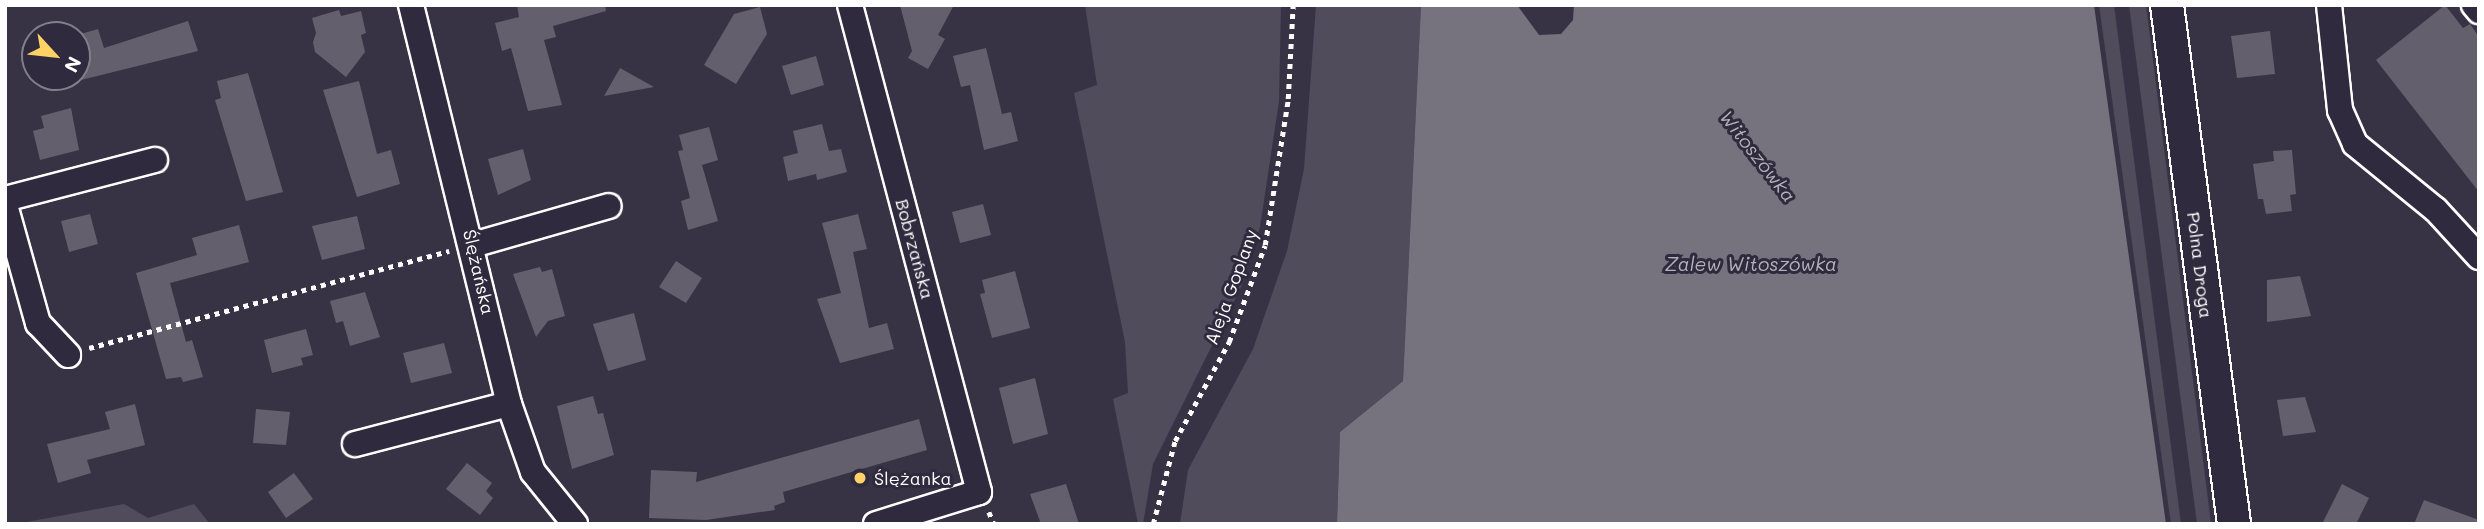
<!DOCTYPE html>
<html>
<head>
<meta charset="utf-8">
<style>
	body { margin:0 }
	#map { position:relative; width:2484px; height:529px; overflow:hidden; background:#373345; font-family:Mali,sans-serif }
	div>[style] { position:absolute }
	[style*='--x'] { left:calc(var(--x)*1px); top:calc(var(--y)*1px); width:calc(var(--w)*1px); rotate:calc(var(--a)*1deg) }
	.green>* { inset:0; background:#514c5c }
	.water>* { inset:0; background:#76737f }
	.building>* { inset:0; background:#635f6d }
	.path>* { height:4.5px; margin-top:-2.25px; transform-origin:0; background:repeating-linear-gradient(90deg,#fff 0 5px,transparent 0 10px) }
	.roads { filter:drop-shadow(2px 0 #fff) drop-shadow(-2px 0 #fff) drop-shadow(0 2px #fff) drop-shadow(0 -2px #fff) }
	.minor>* { height:24px; margin:-12px; padding:0 12px; transform-origin:12px; border-radius:12px; background:#2f2a3d }
	.tertiary>* { height:32px; margin:-16px; padding:0 16px; transform-origin:16px; border-radius:16px; background:#2f2a3d }
	.dots>* { width:19px; height:19px; translate:-50% -50%; box-sizing:border-box; border:4px solid #2f2a3d; border-radius:50% }
	span { translate:-50% -50%; white-space:nowrap; text-align:center; line-height:1.15; -webkit-text-stroke:6px #2f2a3d; paint-order:stroke }
	.street-label { font-size:18px; color:#fff }
	.poi-label { font-size:18px; color:#fff }
	.left { translate:0 -50%; text-align:left }
	.water-label { font-size:19px; color:#b4b2b9; font-style:italic }
	.frame { position:absolute; inset:0; border:7px solid #fff; pointer-events:none }
	.north { position:absolute; left:21px; top:21px; width:70px; height:70px; box-sizing:border-box; background:#2f2a3d; border:2px solid #827f8b; border-radius:50%; rotate:117deg; font-size:19px; font-weight:700; line-height:28px; text-align:center; color:#fff }
	.north::after { content:''; display:block; margin:auto; width:24px; height:32px; background:#ffd166; clip-path:polygon(50% 0,100% 100%,50% 72%,0 100%) }
</style>
</head>
<body>
<div id="map">
	<div class="green">
		<div style="clip-path:polygon(1085px 5px,1281px 5px,1279px 101px,1260px 227px,1243px 283px,1153px 464px,1143px 524px,1138px 524px,1113px 399px,1128px 393px,1125px 342px,1074px 93px,1097px 85px)"></div>
		<div style="clip-path:polygon(1316px 5px,1421px 5px,1403px 381px,1340px 432px,1337px 524px,1180px 524px,1188px 470px,1253px 349px,1287px 251px,1304px 169px)"></div>
		<div style="clip-path:polygon(2099px 5px,2114px 5px,2181px 524px,2171px 524px)"></div>
		<div style="clip-path:polygon(2129px 5px,2146px 5px,2211px 524px,2197px 524px)"></div>
		<div style="clip-path:polygon(124px 504px,148px 518px,194px 504px,210px 524px,16px 524px)"></div>
	</div>
	<div class="water">
		<div style="clip-path:polygon(1421px 5px,1517px 5px,1539px 35px,1561px 34px,1573px 20px,1574px 5px,2094px 5px,2166px 524px,1337px 524px,1340px 432px,1403px 381px)"></div>
	</div>
	<div class="building">
		<div style="clip-path:polygon(517px 5px,605px 5px,606px 11px,553px 26px,556px 37px,544px 40px,562px 105px,528px 111px,511px 48px,502px 51px,495px 23px,519px 17px)"></div>
		<div style="clip-path:polygon(900px 5px,954px 5px,938px 35px,945px 39px,928px 69px,908px 58px,912px 51px)"></div>
		<div style="clip-path:polygon(2445px 5px,2463px 28px,2470px 24px,2479px 37px,2479px 192px,2376px 60px)"></div>
		<div style="clip-path:polygon(760px 7px,767px 34px,736px 84px,704px 65px,734px 14px)"></div>
		<div style="clip-path:polygon(339px 10px,341px 16px,361px 11px,366px 33px,361px 35px,365px 52px,346px 77px,315px 52px,313px 42px,316px 33px,312px 18px)"></div>
		<div style="clip-path:polygon(188px 21px,198px 51px,77px 81px,77px 35px,98px 29px,104px 48px)"></div>
		<div style="clip-path:polygon(2270px 31px,2275px 74px,2237px 78px,2231px 36px)"></div>
		<div style="clip-path:polygon(986px 48px,1002px 114px,1011px 112px,1018px 141px,984px 150px,970px 85px,961px 87px,953px 56px)"></div>
		<div style="clip-path:polygon(816px 56px,824px 85px,791px 95px,782px 66px)"></div>
		<div style="clip-path:polygon(620px 68px,654px 87px,604px 96px)"></div>
		<div style="clip-path:polygon(248px 73px,283px 192px,246px 201px,215px 100px,221px 98px,217px 81px)"></div>
		<div style="clip-path:polygon(359px 81px,377px 154px,391px 150px,400px 184px,357px 197px,323px 90px)"></div>
		<div style="clip-path:polygon(71px 108px,79px 150px,40px 160px,33px 131px,44px 128px,41px 116px)"></div>
		<div style="clip-path:polygon(822px 124px,829px 151px,841px 149px,847px 172px,817px 180px,816px 174px,788px 181px,783px 157px,798px 153px,793px 131px)"></div>
		<div style="clip-path:polygon(709px 127px,718px 160px,702px 165px,718px 221px,688px 230px,681px 201px,690px 198px,678px 151px,683px 150px,679px 135px)"></div>
		<div style="clip-path:polygon(523px 149px,531px 180px,498px 195px,488px 159px)"></div>
		<div style="clip-path:polygon(2292px 150px,2296px 194px,2290px 195px,2292px 211px,2266px 214px,2263px 199px,2258px 199px,2253px 164px,2274px 161px,2273px 151px)"></div>
		<div style="clip-path:polygon(983px 204px,991px 235px,960px 243px,952px 212px)"></div>
		<div style="clip-path:polygon(90px 214px,98px 244px,69px 252px,61px 221px)"></div>
		<div style="clip-path:polygon(858px 214px,867px 249px,853px 252px,869px 328px,887px 323px,894px 349px,840px 363px,817px 299px,841px 293px,822px 223px)"></div>
		<div style="clip-path:polygon(357px 216px,365px 249px,322px 260px,312px 226px)"></div>
		<div style="clip-path:polygon(239px 225px,249px 262px,170px 283px,186px 342px,192px 340px,203px 377px,183px 382px,181px 377px,166px 379px,136px 273px,197px 255px,192px 238px)"></div>
		<div style="clip-path:polygon(676px 261px,702px 278px,686px 303px,659px 287px)"></div>
		<div style="clip-path:polygon(540px 267px,542px 272px,552px 269px,565px 316px,548px 321px,536px 337px,513px 274px)"></div>
		<div style="clip-path:polygon(1015px 271px,1030px 328px,992px 338px,980px 294px,985px 293px,982px 280px)"></div>
		<div style="clip-path:polygon(2300px 276px,2311px 316px,2267px 322px,2267px 280px)"></div>
		<div style="clip-path:polygon(365px 292px,380px 337px,350px 346px,343px 321px,336px 323px,330px 301px)"></div>
		<div style="clip-path:polygon(634px 313px,646px 360px,608px 371px,593px 324px)"></div>
		<div style="clip-path:polygon(306px 329px,313px 355px,301px 358px,303px 365px,272px 373px,264px 340px)"></div>
		<div style="clip-path:polygon(444px 343px,452px 373px,411px 383px,403px 353px)"></div>
		<div style="clip-path:polygon(1035px 378px,1048px 434px,1013px 444px,999px 388px)"></div>
		<div style="clip-path:polygon(593px 396px,598px 414px,603px 413px,614px 455px,572px 469px,557px 406px)"></div>
		<div style="clip-path:polygon(2305px 397px,2316px 432px,2283px 436px,2277px 400px)"></div>
		<div style="clip-path:polygon(135px 404px,145px 445px,87px 460px,91px 473px,58px 483px,47px 444px,110px 429px,105px 412px)"></div>
		<div style="clip-path:polygon(256px 409px,290px 412px,286px 445px,253px 443px)"></div>
		<div style="clip-path:polygon(919px 419px,927px 450px,783px 492px,785px 502px,774px 506px,775px 510px,706px 520px,649px 518px,651px 470px,697px 472px,696px 482px)"></div>
		<div style="clip-path:polygon(467px 463px,492px 483px,486px 491px,493px 498px,480px 515px,446px 489px)"></div>
		<div style="clip-path:polygon(294px 473px,313px 499px,286px 518px,268px 492px)"></div>
		<div style="clip-path:polygon(1066px 484px,1079px 524px,1041px 524px,1030px 494px)"></div>
		<div style="clip-path:polygon(2342px 484px,2369px 498px,2356px 524px,2322px 524px)"></div>
		<div style="clip-path:polygon(2424px 500px,2479px 520px,2479px 524px,2414px 524px)"></div>
	</div>
	<div class="path">
		<div style="--x:89;--y:348;--w:373;--a:-15.1"></div>
		<div style="--x:989;--y:512;--w:13;--a:67"></div>
		<div style="--x:1153;--y:524;--w:86;--a:-75.2"></div>
		<div style="--x:1175;--y:441;--w:113;--a:-61.4"></div>
		<div style="--x:1229;--y:342;--w:103;--a:-69.6"></div>
		<div style="--x:1265;--y:245;--w:148;--a:-81"></div>
		<div style="--x:1288;--y:99;--w:94;--a:-87"></div>
	</div>
	<div class="roads">
		<div class="minor">
			<div style="--x:411;--y:5;--w:411;--a:76.2"></div>
			<div style="--x:509;--y:404;--w:72;--a:70.6"></div>
			<div style="--x:533;--y:472;--w:67;--a:51.1"></div>
			<div style="--x:850;--y:5;--w:504;--a:75.16"></div>
			<div style="--x:979;--y:492;--w:108;--a:162.7"></div>
			<div style="--x:2329;--y:5;--w:106;--a:84"></div>
			<div style="--x:2340;--y:110;--w:37;--a:66"></div>
			<div style="--x:2355;--y:144;--w:104;--a:39.2"></div>
			<div style="--x:2436;--y:210;--w:64;--a:47.5"></div>
			<div style="--x:2474;--y:5;--w:8;--a:50"></div>
			<div style="--x:5;--y:199;--w:155;--a:-14.6"></div>
			<div style="--x:5;--y:205;--w:123;--a:74.4"></div>
			<div style="--x:38;--y:323;--w:44;--a:46.8"></div>
			<div style="--x:473;--y:245;--w:141;--a:-16"></div>
			<div style="--x:355;--y:444;--w:159;--a:-14.6"></div>
		</div>
		<div class="tertiary">
			<div style="--x:2167;--y:5;--w:523;--a:82.64"></div>
		</div>
	</div>
	<div class="dots">
		<div style="left:860px;top:478px;background:#ffd166"></div>
	</div>
	<div class="street-label">
		<span style="left:915px;top:249px;rotate:75deg">Bobrzańska</span>
		<span style="left:2200px;top:265px;rotate:83deg">Polna Droga</span>
		<span style="left:479px;top:272px;rotate:77deg">Ślężańska</span>
		<span style="left:1231px;top:287px;rotate:-70deg">Aleja Goplany</span>
	</div>
	<div class="poi-label">
		<span class="left" style="left:874px;top:478px">Ślężanka</span>
	</div>
	<div class="water-label">
		<span style="left:1758px;top:156px;rotate:52deg">Witoszówka</span>
		<span style="left:1751px;top:264px">Zalew Witoszówka</span>
	</div>
	<div class="frame"></div>
	<div class="north">N</div>
</div>
</body>
</html>
